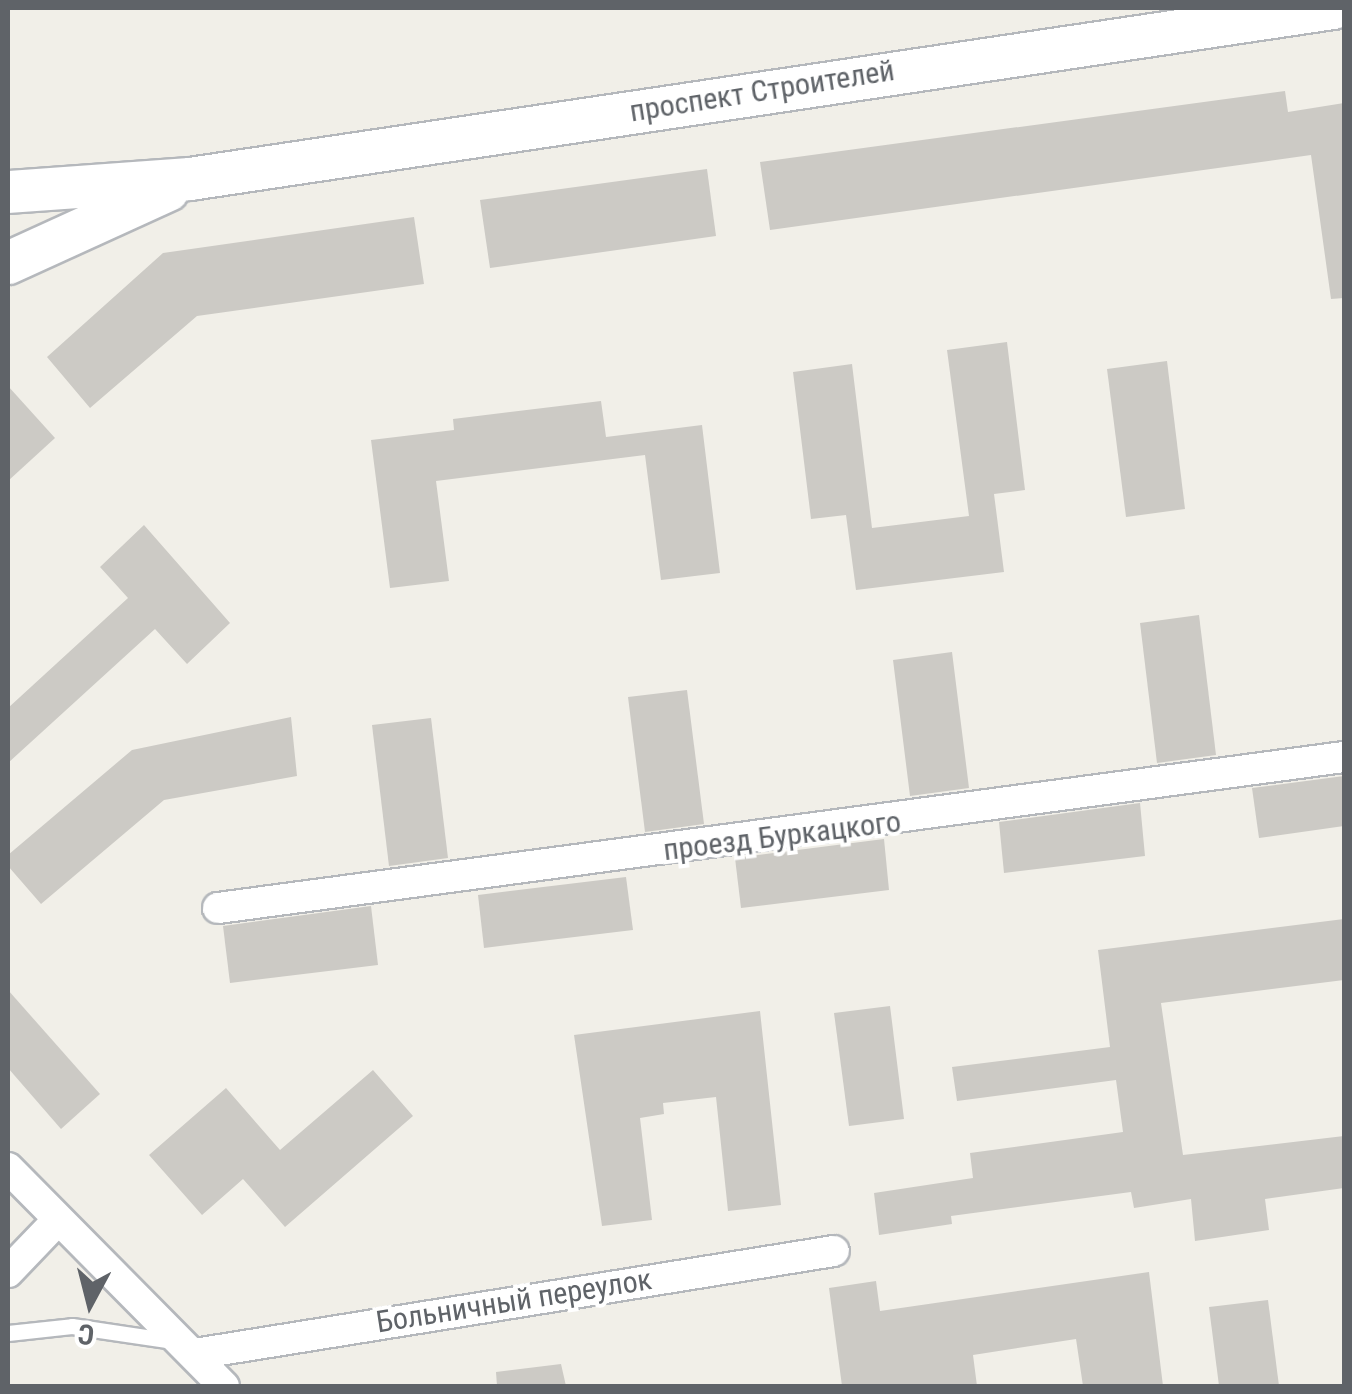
<!DOCTYPE html>
<html>
<head>
<meta charset="utf-8">
<style>
	body { margin:0 }
	#map { position:relative; width:1352px; height:1394px; overflow:hidden; background:#f1efe8; font-family:"Roboto Condensed",sans-serif }
	div>[style] { position:absolute }
	[style*='--x'] { left:calc(var(--x)*1px); top:calc(var(--y)*1px); width:calc(var(--w)*1px); rotate:calc(var(--a)*1deg) }
	.building>* { inset:0; background:#cccac5 }
	.roads { filter:drop-shadow(2px 0 #b5b8bc) drop-shadow(-2px 0 #b5b8bc) drop-shadow(0 2px #b5b8bc) drop-shadow(0 -2px #b5b8bc) }
	.lane>* { height:15px; margin:-7.5px; padding:0 7.5px; transform-origin:7.5px; border-radius:7.5px; background:#fff }
	.street>* { height:30px; margin:-15px; padding:0 15px; transform-origin:15px; border-radius:15px; background:#fff }
	.secondary>* { height:42px; margin:-21px; padding:0 21px; transform-origin:21px; border-radius:21px; background:#fff }
	span { translate:-50% -50%; white-space:nowrap; text-align:center; line-height:1.15; -webkit-text-stroke:8px #fff; paint-order:stroke }
	.street-label { font-size:30px; color:#5f6368 }
	.frame { position:absolute; inset:0; border:10px solid #5f6368; pointer-events:none }
	.north { position:absolute; left:40px; top:1254px; width:100px; height:100px; -webkit-text-stroke:8px #fff; paint-order:stroke; rotate:187deg; font-size:28px; font-weight:700; line-height:40px; text-align:center; color:#5f6368 }
	.north::after { content:''; display:block; margin:auto; width:35px; height:45px; background:#5f6368; clip-path:polygon(50% 0,100% 100%,50% 72%,0 100%) }
</style>
</head>
<body>
<div id="map">
	<div class="building">
		<div style="clip-path:polygon(1285px 91px,1288px 112px,1344px 103px,1344px 298px,1331px 299px,1311px 155px,770px 230px,760px 162px)"></div>
		<div style="clip-path:polygon(707px 169px,716px 236px,490px 268px,480px 200px)"></div>
		<div style="clip-path:polygon(414px 217px,424px 284px,197px 316px,90px 408px,47px 357px,163px 253px)"></div>
		<div style="clip-path:polygon(1007px 342px,1025px 490px,994px 494px,1004px 572px,856px 590px,846px 515px,811px 519px,793px 372px,852px 364px,872px 528px,969px 516px,947px 350px)"></div>
		<div style="clip-path:polygon(1167px 361px,1185px 509px,1126px 517px,1107px 369px)"></div>
		<div style="clip-path:polygon(8px 386px,55px 438px,8px 481px)"></div>
		<div style="clip-path:polygon(601px 401px,606px 437px,702px 425px,720px 573px,661px 580px,645px 455px,436px 481px,449px 581px,390px 588px,371px 440px,454px 430px,453px 419px)"></div>
		<div style="clip-path:polygon(144px 525px,230px 623px,187px 664px,155px 629px,8px 763px,8px 708px,128px 598px,100px 567px)"></div>
		<div style="clip-path:polygon(1199px 615px,1216px 755px,1157px 763px,1140px 623px)"></div>
		<div style="clip-path:polygon(952px 652px,969px 788px,910px 796px,893px 660px)"></div>
		<div style="clip-path:polygon(687px 690px,704px 824px,645px 832px,628px 697px)"></div>
		<div style="clip-path:polygon(291px 717px,297px 776px,164px 800px,41px 904px,8px 866px,8px 855px,132px 750px)"></div>
		<div style="clip-path:polygon(431px 718px,448px 858px,389px 866px,372px 725px)"></div>
		<div style="clip-path:polygon(1344px 776px,1344px 826px,1259px 838px,1252px 788px)"></div>
		<div style="clip-path:polygon(1140px 803px,1145px 856px,1004px 873px,999px 822px)"></div>
		<div style="clip-path:polygon(884px 839px,889px 890px,741px 908px,735px 858px)"></div>
		<div style="clip-path:polygon(626px 877px,633px 930px,484px 948px,478px 895px)"></div>
		<div style="clip-path:polygon(371px 906px,378px 965px,230px 983px,223px 926px)"></div>
		<div style="clip-path:polygon(1344px 919px,1344px 980px,1161px 1003px,1183px 1155px,1344px 1136px,1344px 1188px,1265px 1199px,1269px 1230px,1195px 1241px,1191px 1199px,1134px 1208px,1131px 1192px,951px 1216px,952px 1224px,879px 1235px,874px 1193px,973px 1178px,970px 1153px,1123px 1132px,1116px 1080px,957px 1101px,952px 1067px,1110px 1047px,1098px 950px)"></div>
		<div style="clip-path:polygon(8px 990px,100px 1094px,61px 1129px,8px 1068px)"></div>
		<div style="clip-path:polygon(890px 1006px,904px 1119px,849px 1126px,834px 1013px)"></div>
		<div style="clip-path:polygon(760px 1011px,781px 1205px,728px 1211px,716px 1097px,663px 1103px,664px 1114px,640px 1118px,652px 1220px,602px 1226px,574px 1035px)"></div>
		<div style="clip-path:polygon(373px 1070px,413px 1116px,285px 1227px,243px 1179px,202px 1215px,149px 1155px,226px 1088px,280px 1150px)"></div>
		<div style="clip-path:polygon(1149px 1272px,1163px 1386px,1083px 1386px,1076px 1339px,973px 1355px,977px 1386px,842px 1386px,829px 1288px,876px 1281px,880px 1311px)"></div>
		<div style="clip-path:polygon(1268px 1300px,1279px 1386px,1219px 1386px,1209px 1307px)"></div>
		<div style="clip-path:polygon(561px 1364px,566px 1386px,497px 1386px,496px 1372px)"></div>
	</div>
	<div class="roads">
		<div class="lane">
			<div style="--x:8;--y:1333;--w:64;--a:-6.2"></div>
			<div style="--x:72;--y:1326;--w:101;--a:8.5"></div>
		</div>
		<div class="street">
			<div style="--x:218;--y:908;--w:1136;--a:-7.64"></div>
			<div style="--x:8;--y:1168;--w:307;--a:45.3"></div>
			<div style="--x:8;--y:1272;--w:68;--a:-46.2"></div>
			<div style="--x:195;--y:1354;--w:647;--a:-9.16"></div>
		</div>
		<div class="secondary">
			<div style="--x:8;--y:192;--w:182;--a:-4.1"></div>
			<div style="--x:190;--y:179;--w:1156;--a:-8.51"></div>
			<div style="--x:8;--y:263;--w:176;--a:-24.5"></div>
		</div>
	</div>
	<div class="street-label">
		<span style="left:762px;top:91px;rotate:-9deg">проспект Строителей</span>
		<span style="left:782px;top:836px;rotate:-7deg">проезд Буркацкого</span>
		<span style="left:514px;top:1301px;rotate:-9deg">Больничный переулок</span>
	</div>
	<div class="frame"></div>
	<div class="north">С</div>
</div>
</body>
</html>
